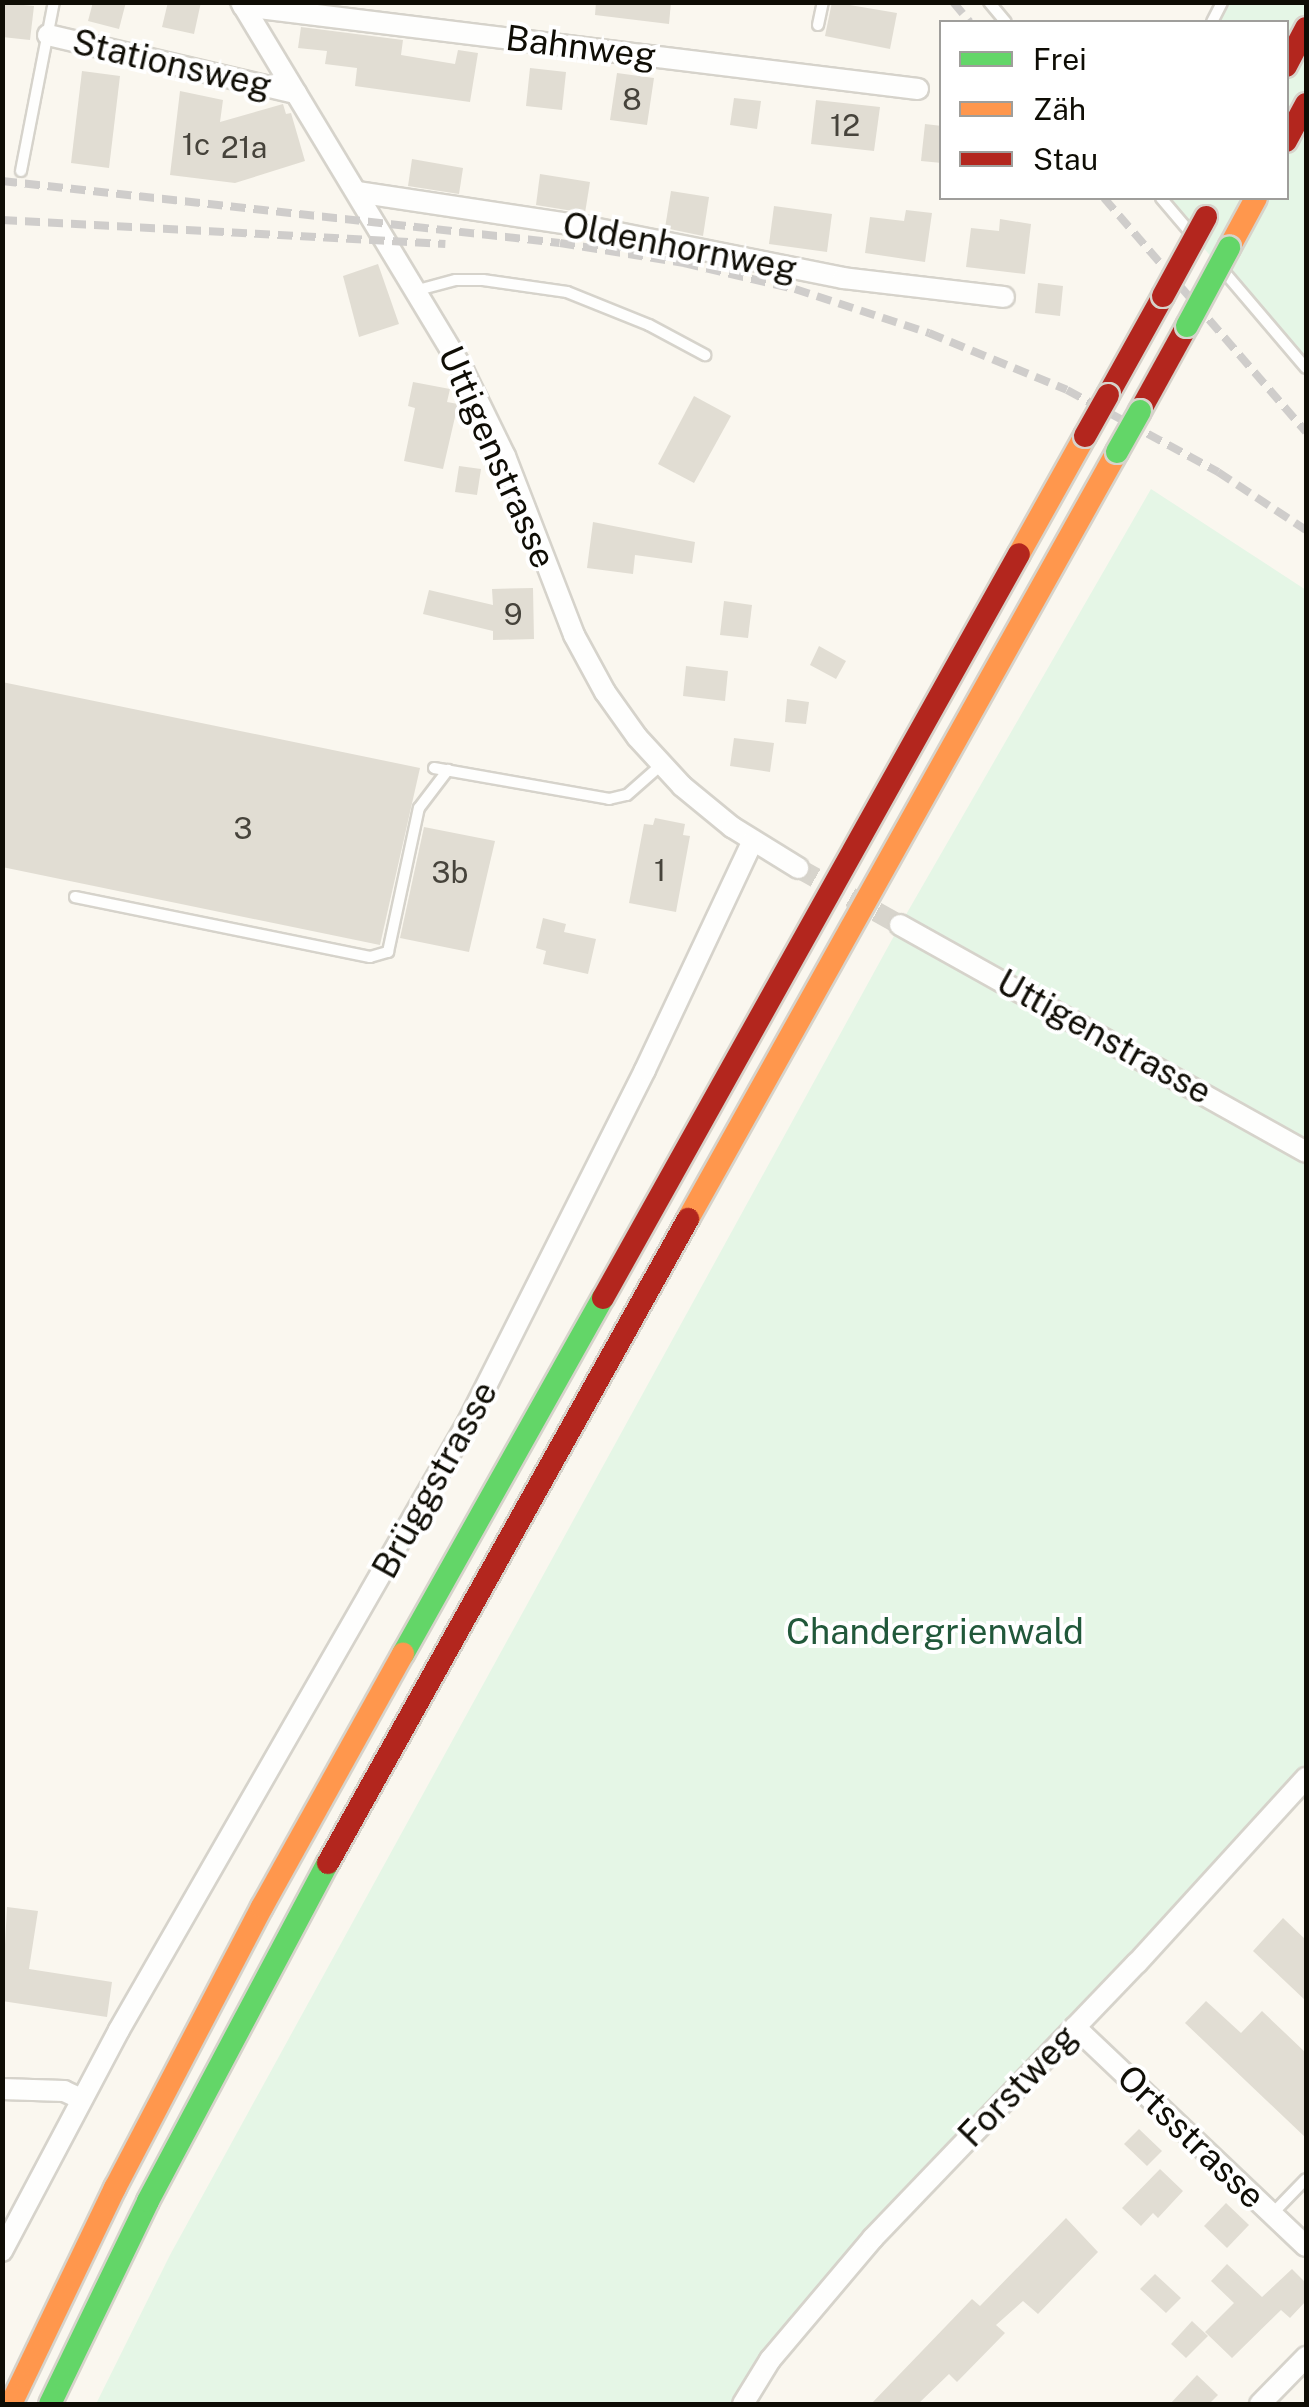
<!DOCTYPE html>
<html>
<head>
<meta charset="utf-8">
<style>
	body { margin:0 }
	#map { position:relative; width:1309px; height:2407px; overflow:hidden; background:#faf7ef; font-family:"Public Sans",sans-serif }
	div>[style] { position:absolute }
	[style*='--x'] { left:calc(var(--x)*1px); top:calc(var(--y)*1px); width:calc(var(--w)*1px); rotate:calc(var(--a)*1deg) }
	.green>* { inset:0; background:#e5f6e6 }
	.building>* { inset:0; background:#e1ddd3 }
	.street-tunnel>* { height:20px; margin-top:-10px; transform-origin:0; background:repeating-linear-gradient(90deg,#d7d4cc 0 20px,transparent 0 30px) }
	.roads { filter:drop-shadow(2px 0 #d6d3cb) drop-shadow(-2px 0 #d6d3cb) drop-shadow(0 2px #d6d3cb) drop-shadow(0 -2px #d6d3cb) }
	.lane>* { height:10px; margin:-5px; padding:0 5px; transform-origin:5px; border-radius:5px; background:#fefefd }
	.street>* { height:20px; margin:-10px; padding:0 10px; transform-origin:10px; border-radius:10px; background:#fefefd }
	.fast>* { height:22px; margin:-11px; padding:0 11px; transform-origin:11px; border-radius:11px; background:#63d668 }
	.slow>* { height:22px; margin:-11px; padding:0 11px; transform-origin:11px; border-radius:11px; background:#ff974d }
	.jam>* { height:22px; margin:-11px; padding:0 11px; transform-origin:11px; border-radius:11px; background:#b3261e }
	.rail>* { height:8px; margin-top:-4px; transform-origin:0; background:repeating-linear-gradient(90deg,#cfcdcb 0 15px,transparent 0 23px) }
	.bridges { filter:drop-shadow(2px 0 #d6d3cb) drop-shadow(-2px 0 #d6d3cb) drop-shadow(0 2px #d6d3cb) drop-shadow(0 -2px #d6d3cb) }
	.fast-bridge>* { height:22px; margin:-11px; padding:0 11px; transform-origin:11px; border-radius:11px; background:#63d668 }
	.jam-bridge>* { height:22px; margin:-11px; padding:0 11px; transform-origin:11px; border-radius:11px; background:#b3261e }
	span { translate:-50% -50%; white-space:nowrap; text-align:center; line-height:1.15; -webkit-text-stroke:8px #fff; paint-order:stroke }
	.number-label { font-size:30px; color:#46433b }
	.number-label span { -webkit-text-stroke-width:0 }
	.street-label { font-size:35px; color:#0f0d05 }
	.park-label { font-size:35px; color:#21583a }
	.frame { position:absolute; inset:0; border:5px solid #0f0d05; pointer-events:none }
	.legend { position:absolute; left:939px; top:20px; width:350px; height:180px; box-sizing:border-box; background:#fff; border:2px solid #9f9e9b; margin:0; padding:12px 18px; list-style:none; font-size:30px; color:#0f0d05 }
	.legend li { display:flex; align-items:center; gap:20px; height:50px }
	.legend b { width:50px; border:2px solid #9f9e9b }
</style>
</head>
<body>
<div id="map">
	<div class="green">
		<div style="clip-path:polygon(1222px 3px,1306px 3px,1306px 368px,1161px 198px,1286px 198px,1286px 22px,1212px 22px)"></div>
		<div style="clip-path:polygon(1151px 489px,1306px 590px,1306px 1778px,873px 2238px,743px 2404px,96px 2404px,170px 2255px,900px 925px)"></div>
	</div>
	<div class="building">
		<div style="clip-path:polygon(93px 2px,126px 2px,119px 29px,88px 21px)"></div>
		<div style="clip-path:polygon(168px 2px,201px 2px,194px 34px,162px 27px)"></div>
		<div style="clip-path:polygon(596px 2px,671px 2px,669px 24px,595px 15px)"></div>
		<div style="clip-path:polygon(832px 2px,897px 13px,890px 49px,825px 36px)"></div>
		<div style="clip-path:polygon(2px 3px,34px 6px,30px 40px,2px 37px)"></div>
		<div style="clip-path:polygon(301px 27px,403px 40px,401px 55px,455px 64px,458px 50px,478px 53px,470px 102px,355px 86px,357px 68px,325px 64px,327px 51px,298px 48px)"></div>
		<div style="clip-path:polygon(530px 68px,566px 72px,562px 110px,526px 106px)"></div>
		<div style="clip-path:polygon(82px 71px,120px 76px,109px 168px,71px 163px)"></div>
		<div style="clip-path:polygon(617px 73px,654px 78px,647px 125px,610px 120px)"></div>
		<div style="clip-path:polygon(180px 91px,223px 100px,220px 122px,283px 104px,286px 114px,291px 113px,305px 161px,235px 183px,170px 175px)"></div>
		<div style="clip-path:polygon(734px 98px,761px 101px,757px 129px,730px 125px)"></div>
		<div style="clip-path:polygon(816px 100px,880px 107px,874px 151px,811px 144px)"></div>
		<div style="clip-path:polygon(925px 124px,942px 126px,942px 163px,921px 161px)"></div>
		<div style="clip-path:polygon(412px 159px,463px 168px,459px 194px,408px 186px)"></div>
		<div style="clip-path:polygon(540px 174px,590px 182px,585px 213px,536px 205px)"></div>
		<div style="clip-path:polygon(671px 191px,709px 197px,703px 236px,665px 228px)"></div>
		<div style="clip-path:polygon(774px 206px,832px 214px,827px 252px,769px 244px)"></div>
		<div style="clip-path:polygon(906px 210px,932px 213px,925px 262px,865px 253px,870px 217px,904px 221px)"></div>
		<div style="clip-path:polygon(1000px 219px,1031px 224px,1025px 274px,966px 267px,971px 228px,999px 231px)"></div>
		<div style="clip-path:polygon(378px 264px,399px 324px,359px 337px,343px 276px)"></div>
		<div style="clip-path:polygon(1038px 283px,1063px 286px,1060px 316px,1035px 313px)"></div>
		<div style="clip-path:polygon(413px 382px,450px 389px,447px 402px,458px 404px,443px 469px,404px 461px,415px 408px,408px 406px)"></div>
		<div style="clip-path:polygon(694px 396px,731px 416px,694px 483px,658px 464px)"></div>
		<div style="clip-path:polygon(459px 466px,481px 469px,477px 495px,455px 492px)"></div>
		<div style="clip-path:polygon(593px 522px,695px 542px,692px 563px,635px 555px,633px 574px,587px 568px)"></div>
		<div style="clip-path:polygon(533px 588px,534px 639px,493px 640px,493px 631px,423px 614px,429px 590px,493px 605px,492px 589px)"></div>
		<div style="clip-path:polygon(724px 601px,752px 605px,748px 638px,720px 635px)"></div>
		<div style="clip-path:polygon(819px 646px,846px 661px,836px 679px,810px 665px)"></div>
		<div style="clip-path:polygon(686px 666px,728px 671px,725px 701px,683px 696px)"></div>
		<div style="clip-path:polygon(2px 682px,420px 768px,380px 945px,2px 867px)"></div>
		<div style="clip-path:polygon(787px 699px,809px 702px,806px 724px,785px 722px)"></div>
		<div style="clip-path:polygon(734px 738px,774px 743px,770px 772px,730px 766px)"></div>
		<div style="clip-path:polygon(655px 818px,685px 824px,683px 835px,690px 836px,676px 912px,629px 903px,644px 824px,653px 825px)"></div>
		<div style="clip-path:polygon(424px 827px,495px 841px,469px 952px,400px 938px)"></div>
		<div style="clip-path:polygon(543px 918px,566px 924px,564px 932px,596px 939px,588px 974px,543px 964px,546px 951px,536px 948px)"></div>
		<div style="clip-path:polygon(7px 1907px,38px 1911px,29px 1969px,112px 1982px,107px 2017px,2px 2001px)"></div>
		<div style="clip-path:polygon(1283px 1918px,1306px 1940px,1306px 2001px,1253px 1951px)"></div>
		<div style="clip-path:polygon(1206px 2001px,1241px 2033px,1262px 2011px,1306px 2053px,1306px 2138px,1185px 2023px)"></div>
		<div style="clip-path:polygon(1139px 2129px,1162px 2151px,1147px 2166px,1124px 2144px)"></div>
		<div style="clip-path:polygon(1160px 2169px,1183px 2191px,1158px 2218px,1153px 2213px,1141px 2226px,1122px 2208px)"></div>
		<div style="clip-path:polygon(1226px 2203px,1249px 2225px,1227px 2248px,1204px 2226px)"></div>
		<div style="clip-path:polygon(1066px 2218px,1098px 2252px,1038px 2314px,1023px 2301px,996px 2325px,1005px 2333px,957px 2382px,949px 2374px,918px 2404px,871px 2404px,972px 2299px,980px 2306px)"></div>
		<div style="clip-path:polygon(1227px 2264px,1262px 2297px,1292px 2269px,1306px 2283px,1306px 2301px,1290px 2318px,1281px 2310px,1232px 2358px,1205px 2332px,1234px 2303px,1211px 2281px)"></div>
		<div style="clip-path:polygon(1155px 2274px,1181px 2298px,1166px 2313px,1140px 2289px)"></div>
		<div style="clip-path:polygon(1192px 2321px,1208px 2336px,1186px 2358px,1171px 2344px)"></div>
		<div style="clip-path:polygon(1197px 2375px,1218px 2395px,1209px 2404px,1170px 2404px)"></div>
	</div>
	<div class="street-tunnel">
		<div style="--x:798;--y:868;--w:117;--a:29.2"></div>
	</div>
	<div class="roads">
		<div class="lane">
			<div style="--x:989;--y:2;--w:26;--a:50"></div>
			<div style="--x:1212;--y:22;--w:22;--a:-63"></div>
			<div style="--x:818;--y:25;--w:24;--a:-78"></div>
			<div style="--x:21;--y:171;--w:172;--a:-79"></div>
			<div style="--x:1161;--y:198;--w:43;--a:49.7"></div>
			<div style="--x:1226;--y:274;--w:123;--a:49.6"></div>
			<div style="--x:418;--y:290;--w:39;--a:-15"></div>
			<div style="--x:456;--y:280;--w:27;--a:0"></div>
			<div style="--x:483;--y:280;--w:85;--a:8.1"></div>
			<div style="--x:567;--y:292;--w:88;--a:21.9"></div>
			<div style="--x:649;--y:325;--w:64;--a:28.2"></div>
			<div style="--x:434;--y:768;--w:178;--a:10"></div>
			<div style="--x:609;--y:799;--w:18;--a:-13"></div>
			<div style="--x:627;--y:795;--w:45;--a:-41.4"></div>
			<div style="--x:75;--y:897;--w:301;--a:11.5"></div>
			<div style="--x:370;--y:957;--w:19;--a:-16"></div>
			<div style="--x:388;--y:952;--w:147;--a:-77.9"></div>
			<div style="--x:419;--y:808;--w:48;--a:-52.7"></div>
			<div style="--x:1273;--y:2213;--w:47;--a:-45.9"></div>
		</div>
		<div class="street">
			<div style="--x:241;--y:2;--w:430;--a:58.9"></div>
			<div style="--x:463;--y:370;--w:96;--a:64"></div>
			<div style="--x:505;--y:456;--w:192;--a:68.9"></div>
			<div style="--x:574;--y:635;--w:65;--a:61.5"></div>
			<div style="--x:605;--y:692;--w:55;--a:54.6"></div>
			<div style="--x:637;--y:737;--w:67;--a:47.4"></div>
			<div style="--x:682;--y:786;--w:65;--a:39.4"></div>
			<div style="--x:732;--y:827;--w:78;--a:31.8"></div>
			<div style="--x:243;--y:6;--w:680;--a:7.01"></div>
			<div style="--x:48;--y:35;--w:255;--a:13.2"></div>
			<div style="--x:357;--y:192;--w:234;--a:8.6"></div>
			<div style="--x:588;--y:227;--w:260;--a:11.3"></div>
			<div style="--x:843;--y:278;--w:162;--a:6.7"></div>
			<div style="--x:900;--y:925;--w:465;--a:29.2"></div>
			<div style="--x:1075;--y:2027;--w:318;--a:43.5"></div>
			<div style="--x:2;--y:2089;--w:62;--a:1.8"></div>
			<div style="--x:64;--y:2091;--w:19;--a:25"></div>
			<div style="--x:2;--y:2251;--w:250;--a:-62.1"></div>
			<div style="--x:119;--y:2030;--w:701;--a:-60.14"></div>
			<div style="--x:468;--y:1422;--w:394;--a:-63.3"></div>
			<div style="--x:645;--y:1070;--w:253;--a:-64.8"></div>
			<div style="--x:743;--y:2404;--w:52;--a:-58.5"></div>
			<div style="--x:770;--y:2360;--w:160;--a:-49.8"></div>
			<div style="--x:873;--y:2238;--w:381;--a:-46.2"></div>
			<div style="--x:1137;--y:1963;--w:251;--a:-47.6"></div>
			<div style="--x:1260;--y:2404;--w:66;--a:-45.6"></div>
		</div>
		<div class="fast">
			<div style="--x:403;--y:1654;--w:408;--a:-60.7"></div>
			<div style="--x:50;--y:2404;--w:225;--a:-64.2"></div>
			<div style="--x:148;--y:2201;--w:383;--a:-62"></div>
		</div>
		<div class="slow">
			<div style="--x:1229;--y:248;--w:57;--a:-61.6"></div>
			<div style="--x:1019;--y:554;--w:135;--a:-60.8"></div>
			<div style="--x:688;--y:1219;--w:879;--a:-60.78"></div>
			<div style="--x:11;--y:2404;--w:240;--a:-64.3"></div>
			<div style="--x:115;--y:2188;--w:317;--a:-62.4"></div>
			<div style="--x:262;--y:1907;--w:290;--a:-60.9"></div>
		</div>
		<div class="jam">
			<div style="--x:1286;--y:66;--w:43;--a:-62.2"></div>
			<div style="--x:1286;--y:141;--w:42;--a:-61.6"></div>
			<div style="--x:1108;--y:395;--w:113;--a:-60.9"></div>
			<div style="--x:1140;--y:411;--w:97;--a:-61.1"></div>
			<div style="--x:603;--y:1298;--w:852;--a:-60.79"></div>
			<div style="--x:328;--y:1863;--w:738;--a:-60.79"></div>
		</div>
	</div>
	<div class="rail">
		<div style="--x:953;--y:2;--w:26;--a:50"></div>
		<div style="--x:2;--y:181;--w:561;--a:6.34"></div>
		<div style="--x:560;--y:243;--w:126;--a:9.2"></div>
		<div style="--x:684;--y:263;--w:114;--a:13.2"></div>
		<div style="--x:795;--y:289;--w:141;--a:18.2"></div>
		<div style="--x:929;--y:333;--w:149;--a:22.4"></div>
		<div style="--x:1067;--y:390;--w:172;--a:28.5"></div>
		<div style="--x:1218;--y:472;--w:105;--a:33.4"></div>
		<div style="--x:1104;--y:198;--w:309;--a:49.2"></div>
		<div style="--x:2;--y:220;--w:444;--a:3.1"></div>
	</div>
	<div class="bridges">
		<div class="fast-bridge">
			<div style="--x:1187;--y:326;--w:89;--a:-61.7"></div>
			<div style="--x:1117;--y:452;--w:47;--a:-60.7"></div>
		</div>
		<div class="jam-bridge">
			<div style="--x:1163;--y:296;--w:90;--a:-61.4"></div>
			<div style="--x:1085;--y:436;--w:47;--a:-60.7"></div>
		</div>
	</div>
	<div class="number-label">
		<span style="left:632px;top:99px">8</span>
		<span style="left:845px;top:125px">12</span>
		<span style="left:196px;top:144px">1c</span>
		<span style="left:244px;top:147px">21a</span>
		<span style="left:513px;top:614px">9</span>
		<span style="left:243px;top:828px">3</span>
		<span style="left:660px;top:870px">1</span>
		<span style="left:450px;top:872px">3b</span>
	</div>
	<div class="street-label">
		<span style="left:581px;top:47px;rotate:7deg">Bahnweg</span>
		<span style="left:172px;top:64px;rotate:13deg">Stationsweg</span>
		<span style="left:680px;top:247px;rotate:11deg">Oldenhornweg</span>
		<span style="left:497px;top:457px;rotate:66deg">Uttigenstrasse</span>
		<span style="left:1104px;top:1037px;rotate:29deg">Uttigenstrasse</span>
		<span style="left:435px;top:1480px;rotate:-61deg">Brüggstrasse</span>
		<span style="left:1018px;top:2086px;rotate:-46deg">Forstweg</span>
		<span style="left:1191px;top:2137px;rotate:44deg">Ortsstrasse</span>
	</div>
	<div class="park-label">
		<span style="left:935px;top:1632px">Chandergrienwald</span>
	</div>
	<div class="frame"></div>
	<ul class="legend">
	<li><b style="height:12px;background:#63d668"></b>Frei</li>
	<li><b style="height:12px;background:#ff974d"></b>Zäh</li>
	<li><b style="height:12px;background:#b3261e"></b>Stau</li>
	</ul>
</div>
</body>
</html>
